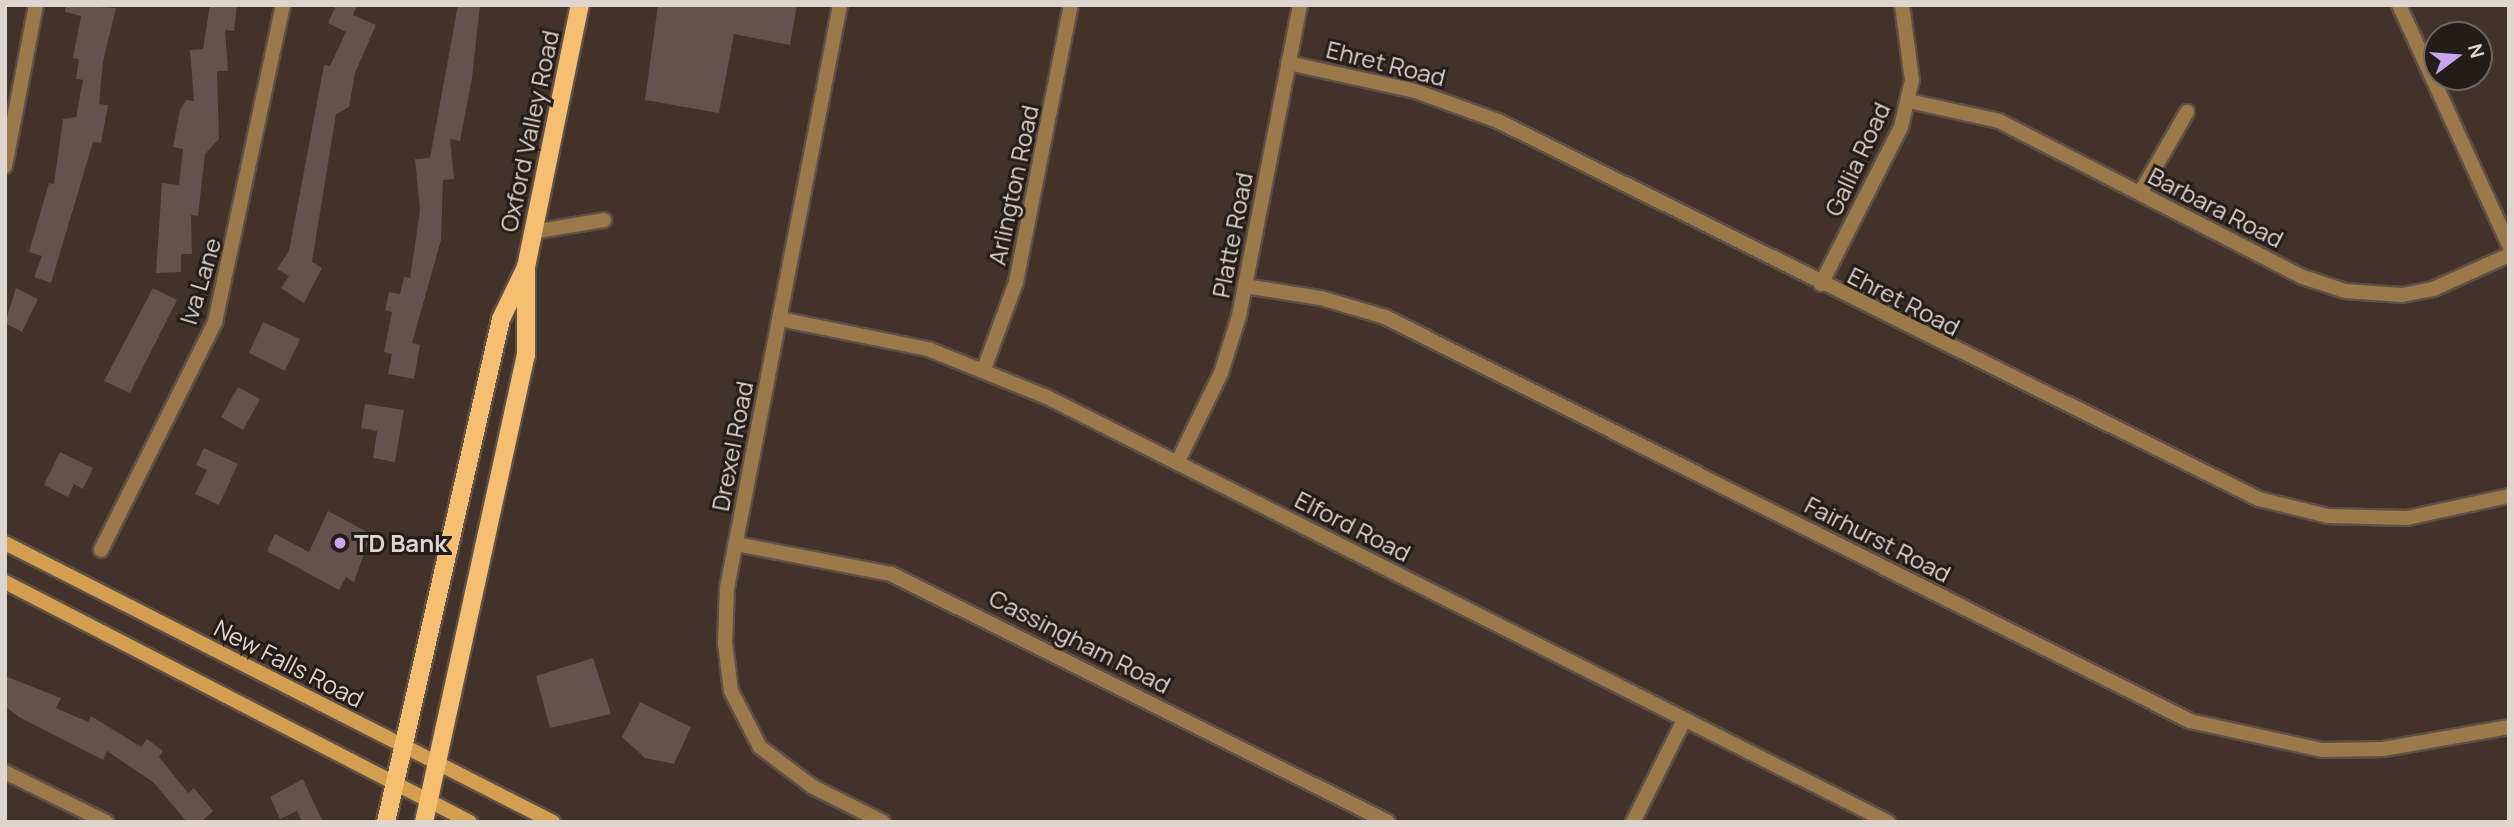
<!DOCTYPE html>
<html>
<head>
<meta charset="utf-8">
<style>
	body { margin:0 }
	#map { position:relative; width:2514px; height:827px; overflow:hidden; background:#423229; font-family:Manrope,sans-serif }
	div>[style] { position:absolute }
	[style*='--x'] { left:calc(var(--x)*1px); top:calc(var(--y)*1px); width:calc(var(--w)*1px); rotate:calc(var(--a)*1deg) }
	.building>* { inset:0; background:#65514d }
	.roads { filter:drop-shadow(2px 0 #5e4f47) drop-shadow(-2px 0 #5e4f47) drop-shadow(0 2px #5e4f47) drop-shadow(0 -2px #5e4f47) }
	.street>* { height:14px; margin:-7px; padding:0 7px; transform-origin:7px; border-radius:7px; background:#9b794b }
	.secondary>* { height:14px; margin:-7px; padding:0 7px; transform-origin:7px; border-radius:7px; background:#d49e50 }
	.primary>* { height:18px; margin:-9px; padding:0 9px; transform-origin:9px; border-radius:9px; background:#f6be70 }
	.dots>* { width:19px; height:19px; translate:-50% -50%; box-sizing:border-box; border:4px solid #231c18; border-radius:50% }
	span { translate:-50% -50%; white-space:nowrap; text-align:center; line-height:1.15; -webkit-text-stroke:6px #231c18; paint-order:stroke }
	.street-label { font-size:24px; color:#dfd5cf }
	.poi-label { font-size:24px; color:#dfd5cf; font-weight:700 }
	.left { translate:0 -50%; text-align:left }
	.frame { position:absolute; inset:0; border:7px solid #dfd5cf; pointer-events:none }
	.north { position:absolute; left:2423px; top:21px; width:70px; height:70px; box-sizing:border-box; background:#231c18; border:2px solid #6e6661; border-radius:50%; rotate:74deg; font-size:19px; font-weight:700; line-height:28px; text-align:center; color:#dfd5cf }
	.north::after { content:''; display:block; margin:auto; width:24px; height:32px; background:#c8a6ef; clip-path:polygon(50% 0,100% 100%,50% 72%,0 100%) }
</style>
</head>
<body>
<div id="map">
	<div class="building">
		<div style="clip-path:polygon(66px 5px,116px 8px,103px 61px,99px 104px,108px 105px,101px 143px,93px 142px,51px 283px,34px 277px,42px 256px,29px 252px,49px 183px,54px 184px,63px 119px,76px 117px,83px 80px,76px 79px,79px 59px,73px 58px,81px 16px,65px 12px)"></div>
		<div style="clip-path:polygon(210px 5px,237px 5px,234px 31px,225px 30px,228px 71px,217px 71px,219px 139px,205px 154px,198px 216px,191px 215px,192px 254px,181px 254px,181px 272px,156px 273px,162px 183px,179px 185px,183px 149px,173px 147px,180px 110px,186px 100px,194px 101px,190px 50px,203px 49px)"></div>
		<div style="clip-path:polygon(336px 5px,357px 5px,353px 15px,376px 25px,355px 73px,349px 107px,336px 114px,312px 262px,322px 268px,304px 303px,281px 288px,289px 276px,277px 269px,289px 251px,324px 65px,330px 66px,346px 32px,328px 23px)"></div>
		<div style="clip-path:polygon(458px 5px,480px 5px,472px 78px,460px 141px,450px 139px,454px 179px,443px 180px,441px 240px,412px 343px,420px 345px,414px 379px,388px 374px,392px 354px,384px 352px,392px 312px,385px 310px,389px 292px,400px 294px,404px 277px,410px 278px,420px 210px,415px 159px,430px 158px)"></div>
		<div style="clip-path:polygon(658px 5px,797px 5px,790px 45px,734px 34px,719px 113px,645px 100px)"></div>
		<div style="clip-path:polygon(16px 288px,38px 299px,22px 332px,5px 323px)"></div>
		<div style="clip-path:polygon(153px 288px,177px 300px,130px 393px,104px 381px)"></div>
		<div style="clip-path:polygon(263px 322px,300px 339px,285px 371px,249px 353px)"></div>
		<div style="clip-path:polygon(238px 387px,260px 399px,243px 430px,221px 417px)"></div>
		<div style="clip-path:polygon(365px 404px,404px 410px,395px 462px,373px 458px,377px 431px,361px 428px)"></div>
		<div style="clip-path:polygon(204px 448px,238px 464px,219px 505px,195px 494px,207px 470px,196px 465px)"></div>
		<div style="clip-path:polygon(60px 452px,93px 468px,83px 489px,74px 484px,68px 497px,44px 485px)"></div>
		<div style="clip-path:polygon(328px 511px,371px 534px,354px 582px,346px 577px,339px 590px,267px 551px,275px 534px,309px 552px)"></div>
		<div style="clip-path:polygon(593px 658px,611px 714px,550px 728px,536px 676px)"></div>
		<div style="clip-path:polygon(5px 676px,61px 698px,56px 708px,88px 722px,91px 716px,141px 747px,147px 739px,163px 751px,159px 757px,188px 793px,194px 788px,213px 811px,201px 822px,187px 822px,153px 782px,107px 751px,103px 760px,19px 717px,5px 706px)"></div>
		<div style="clip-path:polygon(640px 702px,691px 727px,674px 764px,645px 758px,622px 737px)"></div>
		<div style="clip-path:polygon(303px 779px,320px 816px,323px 822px,302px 822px,297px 811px,280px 819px,270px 797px)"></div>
	</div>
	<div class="roads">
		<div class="street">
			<div style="--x:840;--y:5;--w:594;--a:100.97"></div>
			<div style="--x:727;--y:588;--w:55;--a:92.1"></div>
			<div style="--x:725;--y:643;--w:48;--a:82.9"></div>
			<div style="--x:731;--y:691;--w:63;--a:62.6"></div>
			<div style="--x:760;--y:747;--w:66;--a:37"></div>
			<div style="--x:813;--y:787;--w:78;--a:26.6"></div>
			<div style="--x:2399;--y:5;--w:264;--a:65.4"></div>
			<div style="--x:1288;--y:63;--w:130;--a:12.4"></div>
			<div style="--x:1415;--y:91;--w:88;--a:19.9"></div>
			<div style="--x:1498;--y:121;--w:850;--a:26.41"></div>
			<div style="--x:2259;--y:499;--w:71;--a:13.8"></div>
			<div style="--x:2328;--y:516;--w:79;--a:1.5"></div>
			<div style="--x:2407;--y:518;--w:104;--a:-12.2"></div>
			<div style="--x:1909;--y:101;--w:92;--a:12.5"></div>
			<div style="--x:1999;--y:121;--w:342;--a:27.2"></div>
			<div style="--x:2303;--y:277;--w:44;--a:18.4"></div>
			<div style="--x:2345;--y:291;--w:57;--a:4"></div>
			<div style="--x:2402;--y:295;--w:32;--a:-11"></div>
			<div style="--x:2433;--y:289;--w:83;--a:-24.1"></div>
			<div style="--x:5;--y:166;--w:164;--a:-79.1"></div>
			<div style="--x:2140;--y:193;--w:94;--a:-59.9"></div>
			<div style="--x:533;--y:232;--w:72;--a:-9.6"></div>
			<div style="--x:1821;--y:284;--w:176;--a:-63"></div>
			<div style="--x:1901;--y:127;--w:48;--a:-76.8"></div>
			<div style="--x:1912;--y:80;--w:76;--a:-97.6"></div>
			<div style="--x:1245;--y:286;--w:77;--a:9"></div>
			<div style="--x:1321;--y:298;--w:67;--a:16.5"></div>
			<div style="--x:1385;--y:317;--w:901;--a:26.65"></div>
			<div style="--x:2190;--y:721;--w:135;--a:12.4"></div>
			<div style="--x:2322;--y:750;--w:61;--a:-0.9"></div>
			<div style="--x:2383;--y:749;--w:128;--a:-9.9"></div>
			<div style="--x:780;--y:319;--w:151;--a:11.5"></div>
			<div style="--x:928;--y:349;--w:128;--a:22"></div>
			<div style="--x:1047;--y:397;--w:942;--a:26.81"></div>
			<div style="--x:984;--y:369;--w:93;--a:-69.8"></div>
			<div style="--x:1016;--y:282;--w:282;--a:-78.8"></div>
			<div style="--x:1177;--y:463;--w:100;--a:-63.9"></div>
			<div style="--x:1221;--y:373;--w:60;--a:-72.5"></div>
			<div style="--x:1239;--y:316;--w:317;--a:-78.9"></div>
			<div style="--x:736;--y:544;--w:158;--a:11"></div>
			<div style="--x:891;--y:574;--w:555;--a:26.52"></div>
			<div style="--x:101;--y:550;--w:255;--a:-63.4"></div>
			<div style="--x:215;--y:322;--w:324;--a:-77.9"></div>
			<div style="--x:5;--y:772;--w:113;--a:26.3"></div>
			<div style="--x:1633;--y:822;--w:114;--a:-63.4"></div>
		</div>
		<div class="secondary">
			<div style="--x:5;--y:543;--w:615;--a:26.98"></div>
			<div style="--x:5;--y:582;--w:523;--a:27.3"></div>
		</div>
		<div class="primary">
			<div style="--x:386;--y:822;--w:516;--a:-77.12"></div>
			<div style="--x:501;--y:319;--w:58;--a:-64.3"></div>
			<div style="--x:424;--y:822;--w:477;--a:-77.7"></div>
			<div style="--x:526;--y:356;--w:89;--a:-90"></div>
			<div style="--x:526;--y:267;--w:268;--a:-78.4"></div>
		</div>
	</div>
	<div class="dots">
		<div style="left:340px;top:543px;background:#c8a6ef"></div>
	</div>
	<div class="street-label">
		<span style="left:1386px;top:63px;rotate:14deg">Ehret Road</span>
		<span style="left:529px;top:131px;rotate:-78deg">Oxford Valley Road</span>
		<span style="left:1857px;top:159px;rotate:-65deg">Gallia Road</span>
		<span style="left:1013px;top:185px;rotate:-78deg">Arlington Road</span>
		<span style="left:2216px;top:207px;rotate:27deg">Barbara Road</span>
		<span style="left:1232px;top:235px;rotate:-79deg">Platte Road</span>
		<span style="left:200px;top:281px;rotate:-73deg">Iva Lane</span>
		<span style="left:1904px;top:301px;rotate:27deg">Ehret Road</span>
		<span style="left:732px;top:446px;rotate:-79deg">Drexel Road</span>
		<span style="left:1353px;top:526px;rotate:27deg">Elford Road</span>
		<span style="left:1878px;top:539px;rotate:27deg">Fairhurst Road</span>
		<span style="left:1080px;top:641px;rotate:27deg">Cassingham Road</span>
		<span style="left:289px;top:663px;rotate:27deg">New Falls Road</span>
	</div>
	<div class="poi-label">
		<span class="left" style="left:354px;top:543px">TD Bank</span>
	</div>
	<div class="frame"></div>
	<div class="north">N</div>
</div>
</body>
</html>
